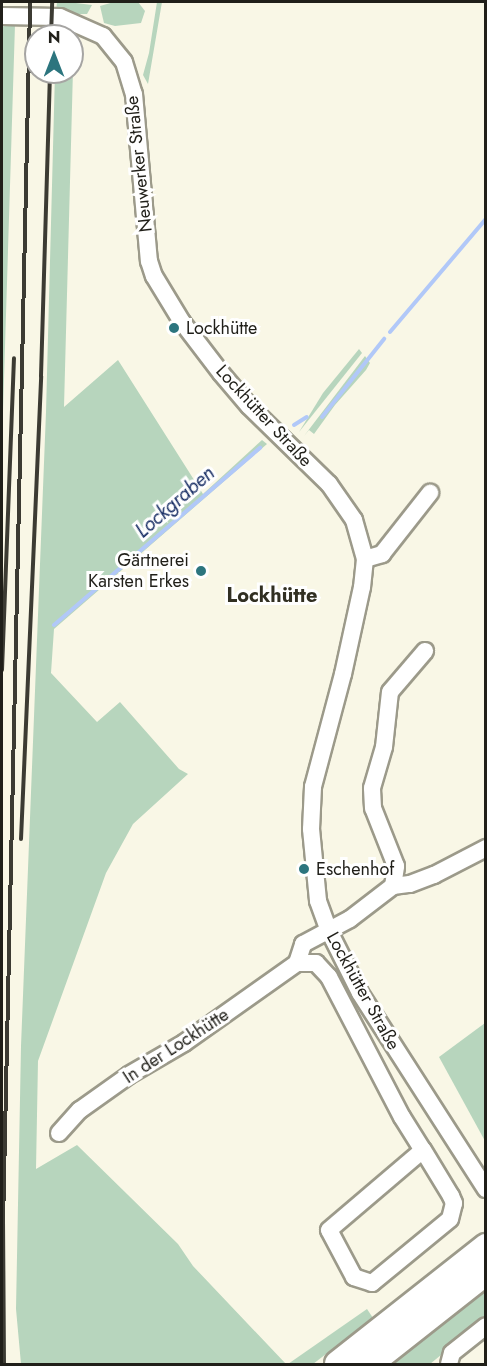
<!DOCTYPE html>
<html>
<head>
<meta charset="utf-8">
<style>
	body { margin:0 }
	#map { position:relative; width:487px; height:1366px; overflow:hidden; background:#f9f7e6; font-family:Jost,sans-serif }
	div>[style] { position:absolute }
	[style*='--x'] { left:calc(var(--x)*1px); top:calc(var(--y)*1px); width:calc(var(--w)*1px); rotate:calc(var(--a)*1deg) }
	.green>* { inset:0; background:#b7d5bd }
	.stream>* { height:4px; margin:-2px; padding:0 2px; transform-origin:2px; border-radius:2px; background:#b1c8f8 }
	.roads { filter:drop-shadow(2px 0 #9c9a8a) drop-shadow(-2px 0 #9c9a8a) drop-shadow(0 2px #9c9a8a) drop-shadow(0 -2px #9c9a8a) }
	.minor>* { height:16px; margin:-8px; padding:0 8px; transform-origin:8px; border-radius:8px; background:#fff }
	.highway>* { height:26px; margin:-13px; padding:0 13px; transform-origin:13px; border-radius:13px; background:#fff }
	.rail>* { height:4px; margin:-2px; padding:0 2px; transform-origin:2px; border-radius:2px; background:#3c3b33 }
	.dots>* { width:16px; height:16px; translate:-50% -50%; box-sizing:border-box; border:3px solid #fff; border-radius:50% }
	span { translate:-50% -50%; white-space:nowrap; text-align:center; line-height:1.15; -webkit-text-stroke:6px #fff; paint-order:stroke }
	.street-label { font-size:18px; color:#201f19 }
	.poi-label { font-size:18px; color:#201f19 }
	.left { translate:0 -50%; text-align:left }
	.right { translate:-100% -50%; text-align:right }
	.water-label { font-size:20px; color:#162c63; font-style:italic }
	.neighbourhood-label { font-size:20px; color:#312f22; font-weight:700 }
	.frame { position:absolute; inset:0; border:3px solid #201f19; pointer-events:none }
	.north { position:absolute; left:24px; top:24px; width:60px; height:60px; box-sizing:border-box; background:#fff; border:2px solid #a6a5a3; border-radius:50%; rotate:0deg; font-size:16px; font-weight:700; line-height:24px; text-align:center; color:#201f19 }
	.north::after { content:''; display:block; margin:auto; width:21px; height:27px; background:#2c757e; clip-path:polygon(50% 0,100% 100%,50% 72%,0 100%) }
</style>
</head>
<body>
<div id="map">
	<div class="green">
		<div style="clip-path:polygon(57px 2px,68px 2px,92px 5px,87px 14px,71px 14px,56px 12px)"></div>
		<div style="clip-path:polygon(114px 2px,138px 2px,145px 11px,141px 23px,115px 26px,104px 23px,100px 6px)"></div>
		<div style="clip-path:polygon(157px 2px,162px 2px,148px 84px,143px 75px,149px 53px)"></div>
		<div style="clip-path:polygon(8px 24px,15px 24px,2px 444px,2px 27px)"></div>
		<div style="clip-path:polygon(56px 25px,74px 32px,64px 407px,118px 360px,203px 494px,262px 440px,267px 444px,54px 629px,51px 673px,97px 722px,120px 702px,179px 769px,188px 774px,133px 824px,106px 873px,38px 1061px,36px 1169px,77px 1145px,178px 1244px,193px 1266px,286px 1364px,21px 1364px,16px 1309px,21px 1046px,46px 412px,55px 72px,72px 72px,72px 36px,56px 36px)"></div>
		<div style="clip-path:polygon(359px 349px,362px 353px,299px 432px,323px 393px)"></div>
		<div style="clip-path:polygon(365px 356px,370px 363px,366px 370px,335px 405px,314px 434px,309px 430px,304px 436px)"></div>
		<div style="clip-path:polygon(485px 1023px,485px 1141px,439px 1057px)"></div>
		<div style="clip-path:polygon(485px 1291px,485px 1319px,430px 1364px,393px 1364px)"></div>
		<div style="clip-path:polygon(367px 1309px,373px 1318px,313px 1364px,288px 1364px)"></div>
	</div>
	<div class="stream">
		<div style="--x:390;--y:332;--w:148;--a:-49.7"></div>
		<div style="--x:322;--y:417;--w:100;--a:-51.5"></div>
		<div style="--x:294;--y:425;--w:15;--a:-32"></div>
		<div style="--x:54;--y:625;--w:272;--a:-40.7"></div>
	</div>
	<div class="roads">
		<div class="minor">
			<div style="--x:2;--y:16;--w:58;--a:1"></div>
			<div style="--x:60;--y:17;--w:47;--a:23.8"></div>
			<div style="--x:103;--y:36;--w:33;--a:51"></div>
			<div style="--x:124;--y:62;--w:34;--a:73"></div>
			<div style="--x:134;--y:94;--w:168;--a:84.9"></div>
			<div style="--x:149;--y:261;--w:16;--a:72"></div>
			<div style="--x:154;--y:276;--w:54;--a:58.7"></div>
			<div style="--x:182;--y:322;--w:64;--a:52.6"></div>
			<div style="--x:221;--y:373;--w:43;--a:49.7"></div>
			<div style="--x:249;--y:406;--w:112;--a:44.3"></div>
			<div style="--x:329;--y:484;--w:44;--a:55.2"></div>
			<div style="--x:354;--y:520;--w:41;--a:74.2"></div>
			<div style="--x:365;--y:559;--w:28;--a:96"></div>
			<div style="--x:362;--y:587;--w:89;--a:102.3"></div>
			<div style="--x:343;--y:674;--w:117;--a:104.9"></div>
			<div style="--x:313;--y:787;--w:42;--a:92.7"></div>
			<div style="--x:311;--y:829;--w:72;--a:84.4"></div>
			<div style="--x:318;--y:901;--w:32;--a:70"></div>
			<div style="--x:329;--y:931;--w:69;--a:63.4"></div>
			<div style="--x:360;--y:993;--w:233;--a:57.3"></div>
			<div style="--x:365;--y:559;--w:18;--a:-16"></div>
			<div style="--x:382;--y:554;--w:78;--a:-51.8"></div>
			<div style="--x:393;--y:886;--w:17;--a:-7"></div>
			<div style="--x:410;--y:884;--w:26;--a:-21"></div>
			<div style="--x:434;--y:875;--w:59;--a:-27.4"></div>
			<div style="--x:297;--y:963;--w:19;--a:0"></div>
			<div style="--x:316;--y:963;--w:19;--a:47"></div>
			<div style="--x:329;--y:977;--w:158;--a:62.5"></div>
			<div style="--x:402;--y:1117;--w:39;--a:58"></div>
			<div style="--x:423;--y:1150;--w:54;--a:58.7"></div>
			<div style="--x:451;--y:1196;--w:8;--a:67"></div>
			<div style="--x:454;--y:1203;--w:16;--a:104"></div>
			<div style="--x:450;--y:1219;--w:101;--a:140.6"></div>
			<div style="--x:372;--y:1283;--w:19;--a:-162"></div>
			<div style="--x:354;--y:1277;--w:53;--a:-118"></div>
			<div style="--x:329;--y:1230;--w:123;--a:-40.4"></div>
			<div style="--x:59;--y:1133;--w:31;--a:-48"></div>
			<div style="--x:80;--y:1110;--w:60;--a:-35.5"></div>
			<div style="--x:129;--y:1075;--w:64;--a:-30.2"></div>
			<div style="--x:184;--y:1043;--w:138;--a:-35.3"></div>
			<div style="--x:297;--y:963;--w:20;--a:-72"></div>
			<div style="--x:303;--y:944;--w:53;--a:-28"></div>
			<div style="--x:350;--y:919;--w:54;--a:-37.5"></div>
			<div style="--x:393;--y:886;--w:20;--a:-81"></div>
			<div style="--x:396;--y:866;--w:62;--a:-111.6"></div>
			<div style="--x:373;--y:808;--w:20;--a:-93"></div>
			<div style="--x:372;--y:788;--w:43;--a:-73.7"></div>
			<div style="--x:384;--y:747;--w:55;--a:-83.8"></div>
			<div style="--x:390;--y:692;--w:54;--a:-49.5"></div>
			<div style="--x:449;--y:1364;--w:11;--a:-75"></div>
			<div style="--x:452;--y:1353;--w:43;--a:-38.5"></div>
		</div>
		<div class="highway">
			<div style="--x:338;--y:1364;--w:189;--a:-38.3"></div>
			<div style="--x:369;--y:1364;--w:149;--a:-38.2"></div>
		</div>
	</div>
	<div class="rail">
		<div style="--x:51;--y:36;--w:34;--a:-88"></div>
		<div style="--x:2;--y:670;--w:312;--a:-87.8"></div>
		<div style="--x:21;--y:839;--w:463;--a:-87.5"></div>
		<div style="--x:41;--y:376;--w:304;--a:-88.3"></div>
		<div style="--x:4;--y:1364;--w:140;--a:-90.4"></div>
		<div style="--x:3;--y:1224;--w:1222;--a:-88.73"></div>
	</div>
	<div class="dots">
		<div style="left:174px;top:328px;background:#2c757e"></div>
		<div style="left:201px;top:571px;background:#2c757e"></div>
		<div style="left:304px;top:869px;background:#2c757e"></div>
	</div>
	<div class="street-label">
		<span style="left:139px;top:164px;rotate:-96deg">Neuwerker Straße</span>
		<span style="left:264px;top:416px;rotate:47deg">Lockhütter Straße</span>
		<span style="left:363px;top:991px;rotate:61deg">Lockhütter Straße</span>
		<span style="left:176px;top:1046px;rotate:-33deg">In der Lockhütte</span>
	</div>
	<div class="poi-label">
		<span class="left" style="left:186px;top:328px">Lockhütte</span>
		<span class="right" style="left:189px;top:571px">Gärtnerei<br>Karsten Erkes</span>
		<span class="left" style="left:316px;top:869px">Eschenhof</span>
	</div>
	<div class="water-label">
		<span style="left:175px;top:502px;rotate:-41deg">Lockgraben</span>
	</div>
	<div class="neighbourhood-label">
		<span style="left:272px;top:595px">Lockhütte</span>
	</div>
	<div class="frame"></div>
	<div class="north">N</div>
</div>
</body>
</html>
